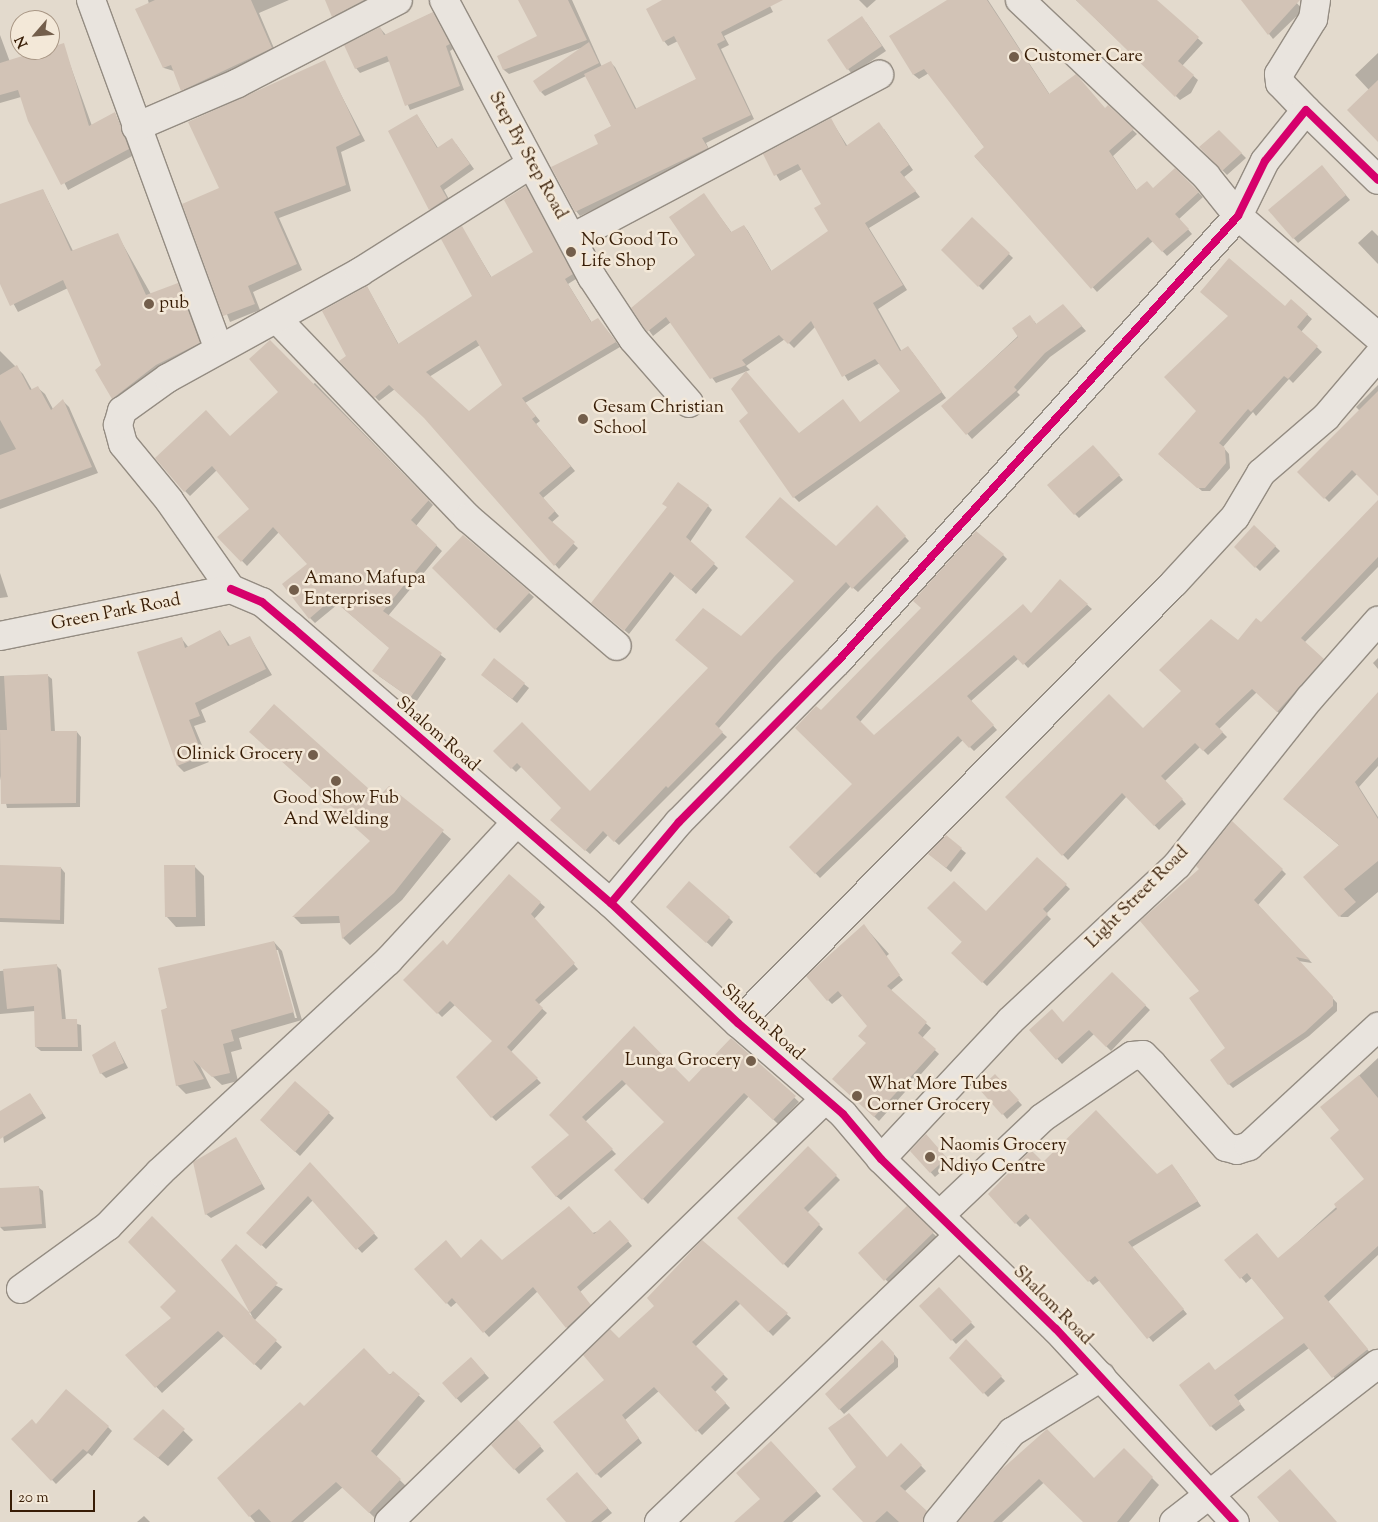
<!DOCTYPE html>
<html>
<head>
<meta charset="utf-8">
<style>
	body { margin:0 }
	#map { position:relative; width:1378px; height:1522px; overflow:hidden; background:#e3dacd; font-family:"Sorts Mill Goudy",serif }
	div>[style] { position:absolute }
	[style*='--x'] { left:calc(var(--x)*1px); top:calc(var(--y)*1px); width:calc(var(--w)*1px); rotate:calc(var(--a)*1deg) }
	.shadow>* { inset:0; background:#0003 }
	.building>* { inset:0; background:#d2c3b6 }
	.roads { filter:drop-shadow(1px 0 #948c82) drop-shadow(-1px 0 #948c82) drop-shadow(0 1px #948c82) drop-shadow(0 -1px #948c82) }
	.minor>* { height:28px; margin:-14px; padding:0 14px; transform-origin:14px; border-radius:14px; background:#e9e4de }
	.cycleway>* { height:8px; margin:-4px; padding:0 4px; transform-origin:4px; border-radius:4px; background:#d6006c }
	.dots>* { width:14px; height:14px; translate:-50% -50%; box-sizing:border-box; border:2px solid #f3e8d8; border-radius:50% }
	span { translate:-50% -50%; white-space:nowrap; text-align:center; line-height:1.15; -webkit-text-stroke:5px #f3e8d8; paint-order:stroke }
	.poi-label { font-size:18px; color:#371c05 }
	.left { translate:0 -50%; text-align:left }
	.right { translate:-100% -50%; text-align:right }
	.street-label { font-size:18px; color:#371c05 }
	.north { position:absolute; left:10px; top:10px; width:50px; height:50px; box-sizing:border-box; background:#f3e8d8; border:1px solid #a89684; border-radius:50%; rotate:243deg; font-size:14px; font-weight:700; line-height:20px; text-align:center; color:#371c05 }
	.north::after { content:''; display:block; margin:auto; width:18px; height:22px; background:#735e4b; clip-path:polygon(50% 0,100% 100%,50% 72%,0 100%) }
	.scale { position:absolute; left:10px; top:1490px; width:85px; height:22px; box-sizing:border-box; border:2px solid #371c05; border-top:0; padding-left:6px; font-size:15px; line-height:18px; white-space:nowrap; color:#371c05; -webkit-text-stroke:4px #f3e8d8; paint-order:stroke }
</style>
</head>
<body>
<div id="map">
	<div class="shadow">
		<div style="clip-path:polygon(148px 0,289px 0,259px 13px,276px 53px,187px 95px,174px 71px,164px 68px)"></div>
		<div style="clip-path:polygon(326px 0,375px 0,338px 21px)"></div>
		<div style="clip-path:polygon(519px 0,572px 0,602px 67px,610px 62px,615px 67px,637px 110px,697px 79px,678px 41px,668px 46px,664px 41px,665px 0,767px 0,773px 12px,724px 36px,729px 45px,721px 49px,754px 119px,706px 143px,711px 153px,580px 216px,576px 211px,612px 127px,586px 76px,545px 96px,541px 92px,581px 48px,509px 74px,504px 70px,499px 56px,539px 37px)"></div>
		<div style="clip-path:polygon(859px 0,876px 0,867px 8px)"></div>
		<div style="clip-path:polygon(949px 0,988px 0,1050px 95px,1105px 110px,1108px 107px,1137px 134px,1113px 156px,1137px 191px,1194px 188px,1203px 197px,1179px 219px,1192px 234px,1167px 256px,1153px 241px,1097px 292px,975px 157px,985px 148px,929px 73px,919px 79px,914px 75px,891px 36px)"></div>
		<div style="clip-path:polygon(1076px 0,1109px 0,1176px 19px,1203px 43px,1182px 66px,1198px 80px,1191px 93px,1180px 100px)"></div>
		<div style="clip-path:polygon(1243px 0,1294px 0,1303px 10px,1273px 39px)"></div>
		<div style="clip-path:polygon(432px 13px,453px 49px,450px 51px,464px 90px,410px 110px,390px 61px,360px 73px,356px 68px,380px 28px,386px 35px)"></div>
		<div style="clip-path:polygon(866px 22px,886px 51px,852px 74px,848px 69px)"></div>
		<div style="clip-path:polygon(0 35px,10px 62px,63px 45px,92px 126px,115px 114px,134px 155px,68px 190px,21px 97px,0 103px)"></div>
		<div style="clip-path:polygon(1378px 53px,1378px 140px,1369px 90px,1355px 75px)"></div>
		<div style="clip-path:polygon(324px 62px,365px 141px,341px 152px,351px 191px,279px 218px,302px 270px,253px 292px,260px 310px,230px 322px,184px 205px,220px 189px)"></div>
		<div style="clip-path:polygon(417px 115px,438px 148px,456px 144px,474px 169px,444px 190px,451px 203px,435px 213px,430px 209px)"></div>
		<div style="clip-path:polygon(831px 120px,848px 147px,884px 129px,913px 170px,904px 177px,920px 197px,869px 228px,907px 290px,878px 309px,902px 352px,912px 352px,946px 398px,799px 502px,794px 497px,799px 434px,860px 423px,901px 392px,880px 363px,848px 381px,816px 326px,794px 348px,785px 339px,746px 366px,750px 370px,716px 383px,671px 322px,653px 336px,633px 308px,696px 255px,704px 195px,732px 233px,744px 226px,748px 231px,772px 272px,830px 231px,823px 204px,802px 169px,780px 181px,765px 155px)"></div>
		<div style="clip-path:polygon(1219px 131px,1246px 158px,1227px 175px,1200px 147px)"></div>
		<div style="clip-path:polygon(1326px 171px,1350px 200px,1298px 243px,1269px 210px)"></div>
		<div style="clip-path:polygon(evenodd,525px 187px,576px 279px,568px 284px,592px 323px,598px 319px,620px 347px,525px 403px,540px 421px,536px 424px,575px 471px,543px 498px,559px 516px,551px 523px,578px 548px,559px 569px,427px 419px,395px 389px,379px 401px,341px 362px,348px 356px,367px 287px,399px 345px,474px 296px,462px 228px,492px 278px,535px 252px,525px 187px,480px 345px,503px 385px,469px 413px,429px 377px,480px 345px)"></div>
		<div style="clip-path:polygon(43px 190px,73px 251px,117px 234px,152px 296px,178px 284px,206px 349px,120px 405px,96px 370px,102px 365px,68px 288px,18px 312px,0 279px,0 206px)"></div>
		<div style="clip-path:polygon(972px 219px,1013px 258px,983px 290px,942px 250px)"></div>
		<div style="clip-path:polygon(1372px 230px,1378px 236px,1378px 264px,1358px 243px)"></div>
		<div style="clip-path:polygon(1292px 301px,1312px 319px,1301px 332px,1322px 352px,1293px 383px,1289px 379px,1256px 416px,1253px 412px,1223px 447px,1229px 454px,1230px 468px,1210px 491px,1202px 491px,1164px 459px,1197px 411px,1229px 317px,1285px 308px)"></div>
		<div style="clip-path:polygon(1067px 310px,1086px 331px,1050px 357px,1017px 392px,1020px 395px,972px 439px,943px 406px,1034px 321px,1037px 325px)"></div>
		<div style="clip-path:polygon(0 351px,23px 374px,32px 390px,38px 388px,45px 394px,53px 409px,63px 401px,69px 407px,98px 473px,0 509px)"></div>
		<div style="clip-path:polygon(315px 383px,433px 505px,416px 526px,442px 551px,388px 616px,446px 659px,416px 702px,379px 676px,390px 648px,338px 604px,315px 623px,310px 618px,309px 564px,279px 532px,247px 566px,219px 537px,250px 509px,217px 470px,190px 496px,185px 491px,230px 437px)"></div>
		<div style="clip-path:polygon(1378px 385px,1378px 494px,1357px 474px,1329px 502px,1299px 472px,1360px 411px,1356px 407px)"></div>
		<div style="clip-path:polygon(1097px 451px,1123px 480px,1079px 518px,1075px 514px)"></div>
		<div style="clip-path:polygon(708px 506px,712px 510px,690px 542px,718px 568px,696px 594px,675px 575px,629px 634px,597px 607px)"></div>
		<div style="clip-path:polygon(877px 507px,909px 541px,858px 592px,851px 586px,779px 662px,718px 729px,727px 737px,619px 845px,608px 835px,590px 854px,557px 825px,563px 808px,522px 766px,516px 772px,494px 751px,590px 792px)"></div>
		<div style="clip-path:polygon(1378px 519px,1378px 567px,1304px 643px,1327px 664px,1282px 716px,1257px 692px,1219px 729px,1227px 737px,1208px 755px,1200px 747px,1165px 781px,1186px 804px,1159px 830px,1127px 796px,1068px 860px,1007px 797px,1143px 729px)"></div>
		<div style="clip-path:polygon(1255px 527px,1280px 551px,1260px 571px,1235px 547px)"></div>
		<div style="clip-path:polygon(463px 536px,534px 597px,500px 633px,434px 568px)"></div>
		<div style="clip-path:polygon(1003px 555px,1007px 559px,860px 722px,874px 736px,1031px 615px,1060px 581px,1092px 609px,1028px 668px,1019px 658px,971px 701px,997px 730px,974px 751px,963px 740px,820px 878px,791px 847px,854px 784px,821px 712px)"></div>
		<div style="clip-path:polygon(0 573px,8px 597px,0 598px)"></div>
		<div style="clip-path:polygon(220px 631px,231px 647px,250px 638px,272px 675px,201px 710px,206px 722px,194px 726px,209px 762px,184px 772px,178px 766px,182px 639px,189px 648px)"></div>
		<div style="clip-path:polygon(1378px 658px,1378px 669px,1373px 663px)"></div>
		<div style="clip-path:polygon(47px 675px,52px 679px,55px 732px,77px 732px,81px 737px,80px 807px,7px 808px,0 776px,0 676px)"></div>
		<div style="clip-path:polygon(487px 679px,524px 684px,529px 688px,517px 703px)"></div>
		<div style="clip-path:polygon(1378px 694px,1378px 766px,1359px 787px,1378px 817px,1378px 892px,1348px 917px,1341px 917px,1336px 912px,1340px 846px,1289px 803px)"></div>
		<div style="clip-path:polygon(389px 787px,451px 839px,402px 900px,350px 945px,343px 938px,341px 923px,301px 924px,294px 917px,371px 841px,378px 799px)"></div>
		<div style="clip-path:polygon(946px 837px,966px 853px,951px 872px,934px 858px)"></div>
		<div style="clip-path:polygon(1038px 859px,1070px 889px,1046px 914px,1051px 919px,987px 986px,952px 953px)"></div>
		<div style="clip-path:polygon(0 866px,61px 868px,65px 873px,64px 924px,0 922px)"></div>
		<div style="clip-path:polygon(194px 866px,204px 876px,205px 926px,176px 927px,167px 917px)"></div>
		<div style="clip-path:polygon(1201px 869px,1282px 870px,1286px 874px,1258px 905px,1312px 963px,1298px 961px,1337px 1003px,1337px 1011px,1309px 1036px,1233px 1088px,1229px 1084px,1227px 1049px,1201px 991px)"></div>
		<div style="clip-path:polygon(509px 876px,545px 907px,534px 919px,578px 969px,538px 1005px,547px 1013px,511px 1052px,541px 1083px,496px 1121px,492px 1117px,494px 1041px,455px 1005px,442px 1017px,405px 980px,448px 947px)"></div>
		<div style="clip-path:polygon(672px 911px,729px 918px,733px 922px,712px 947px)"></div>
		<div style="clip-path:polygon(864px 926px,889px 954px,884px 958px,903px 980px,890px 991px,931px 1028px,922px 1038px,939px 1054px,879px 1121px,834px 1079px,867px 1043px,869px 1026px,843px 995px,832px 1004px,828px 1000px)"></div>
		<div style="clip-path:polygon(evenodd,274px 942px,282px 951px,302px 1020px,239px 1038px,242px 1049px,231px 1052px,238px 1081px,222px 1085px,199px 1064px,211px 1088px,186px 1094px,177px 1085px,162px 1011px,274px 942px,276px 950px,278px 950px,297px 1018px,295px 1018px,276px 950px)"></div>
		<div style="clip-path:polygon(56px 965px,61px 970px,66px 1021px,81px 1025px,82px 1051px,41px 1051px,36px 1047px,35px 1011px,0 1014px,0 971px)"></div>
		<div style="clip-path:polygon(1112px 974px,1150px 1010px,1111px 1051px,1094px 1034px,1062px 1064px,1031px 1030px,1063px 1024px)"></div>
		<div style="clip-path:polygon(634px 1027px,689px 1084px,731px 1039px,799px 1102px,778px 1124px,749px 1096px,648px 1204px,615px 1170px,665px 1122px,627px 1083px,585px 1122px,616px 1154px,561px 1200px,556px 1196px,570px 1135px)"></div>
		<div style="clip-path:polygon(115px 1043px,128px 1068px,106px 1078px,101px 1073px)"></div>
		<div style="clip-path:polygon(1378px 1058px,1378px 1112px,1349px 1085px)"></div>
		<div style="clip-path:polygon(995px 1076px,1022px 1105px,1007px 1119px,1003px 1114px)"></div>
		<div style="clip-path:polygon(296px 1083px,334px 1118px,300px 1156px,266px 1125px)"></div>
		<div style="clip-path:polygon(30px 1094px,46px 1118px,4px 1143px,0 1112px)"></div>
		<div style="clip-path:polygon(926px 1136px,951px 1163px,935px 1177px,911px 1151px)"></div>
		<div style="clip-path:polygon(236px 1139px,265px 1189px,211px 1218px,206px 1214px)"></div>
		<div style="clip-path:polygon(808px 1148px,840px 1180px,807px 1213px,823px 1229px,788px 1268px,739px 1218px)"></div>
		<div style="clip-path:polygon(1043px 1164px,1157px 1176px,1176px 1170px,1201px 1206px,1132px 1247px,1187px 1314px,1153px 1342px,1100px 1280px,1093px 1285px,1031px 1217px,1020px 1227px,1016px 1223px)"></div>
		<div style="clip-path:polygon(314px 1168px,378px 1238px,362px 1253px,313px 1200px,266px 1249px,248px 1232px)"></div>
		<div style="clip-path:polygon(1378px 1169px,1378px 1255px,1328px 1302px,1372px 1355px,1338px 1382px,1309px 1348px,1238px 1401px,1245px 1410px,1216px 1431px,1211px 1426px,1216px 1371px,1285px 1319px,1252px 1278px,1246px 1283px,1226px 1260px,1278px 1260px)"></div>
		<div style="clip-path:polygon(38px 1187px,43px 1191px,46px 1228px,4px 1231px,0 1227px,0 1189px)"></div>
		<div style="clip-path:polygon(907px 1208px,937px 1237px,890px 1284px,860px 1253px)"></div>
		<div style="clip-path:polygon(152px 1218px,253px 1318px,223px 1260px,283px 1289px,254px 1321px,282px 1347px,261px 1370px,224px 1336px,162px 1393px,127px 1355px,173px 1318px,178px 1291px)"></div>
		<div style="clip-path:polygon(615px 1226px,632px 1246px,580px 1292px,594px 1310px,571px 1332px,538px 1291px,489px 1337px,457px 1302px,451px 1307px,447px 1303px,462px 1259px,502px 1261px)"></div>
		<div style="clip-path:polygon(702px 1242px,791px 1318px,773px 1336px,741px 1303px,695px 1347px,728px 1379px,715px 1392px,730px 1408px,702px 1435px,659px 1391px,625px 1420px,642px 1443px,601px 1478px,597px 1474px,606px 1380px,619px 1340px,656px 1306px)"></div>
		<div style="clip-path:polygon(939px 1289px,975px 1327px,956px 1344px,920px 1306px)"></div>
		<div style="clip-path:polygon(966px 1340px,1005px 1381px,988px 1397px,951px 1358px)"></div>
		<div style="clip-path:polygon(887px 1346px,898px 1359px,898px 1367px,844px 1414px,826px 1394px)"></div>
		<div style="clip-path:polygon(471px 1358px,489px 1378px,461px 1403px,443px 1383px)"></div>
		<div style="clip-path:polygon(393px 1373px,425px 1401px,376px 1457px,406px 1486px,375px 1518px,343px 1487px,303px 1522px,255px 1522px,218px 1478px,304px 1408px)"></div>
		<div style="clip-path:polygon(163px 1411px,193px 1440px,168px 1466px,135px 1439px)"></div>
		<div style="clip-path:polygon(522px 1425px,544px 1451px,519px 1474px,493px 1445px)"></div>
		<div style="clip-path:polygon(36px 1426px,108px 1427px,112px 1431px,92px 1456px,88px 1453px,56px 1484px,13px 1439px)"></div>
		<div style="clip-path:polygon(771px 1442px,821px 1496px,792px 1522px,737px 1522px,762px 1499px)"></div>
		<div style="clip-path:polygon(901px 1445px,926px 1471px,904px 1492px,931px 1517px,930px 1522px,865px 1522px,888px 1458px)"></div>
		<div style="clip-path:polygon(1124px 1450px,1159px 1485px,1129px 1522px,1085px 1522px,1094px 1480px)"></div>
		<div style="clip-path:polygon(1072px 1456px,1002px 1522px,960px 1522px)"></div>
		<div style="clip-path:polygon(581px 1478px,612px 1513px,601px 1522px,568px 1522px)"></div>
		<div style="clip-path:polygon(144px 1516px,150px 1522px,137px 1522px)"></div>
	</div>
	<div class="building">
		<div style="clip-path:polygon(155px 0,251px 0,272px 48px,181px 91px,171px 65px,163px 68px,135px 9px)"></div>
		<div style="clip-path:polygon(325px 0,364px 0,332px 17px)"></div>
		<div style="clip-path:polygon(518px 0,568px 0,587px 40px,503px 70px,497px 56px,537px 36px)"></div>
		<div style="clip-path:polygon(662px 0,783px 0,721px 32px,725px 40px,717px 44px,751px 115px,702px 138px,708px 148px,575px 212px,551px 167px,598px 144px,594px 135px,611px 126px,584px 74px,611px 61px,635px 109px,696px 79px,674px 36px,663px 42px,646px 9px)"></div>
		<div style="clip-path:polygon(947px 0,987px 0,1049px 94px,1076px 74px,1105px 108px,1108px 105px,1134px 129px,1109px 151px,1136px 190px,1147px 181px,1153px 188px,1175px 168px,1199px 192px,1175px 214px,1189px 229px,1162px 252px,1148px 237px,1091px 289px,974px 156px,984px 147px,924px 69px,913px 75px,889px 36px)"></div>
		<div style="clip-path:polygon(1076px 0,1157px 0,1199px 37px,1178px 61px,1194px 75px,1175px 97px)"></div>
		<div style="clip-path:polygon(1241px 0,1300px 0,1268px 35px)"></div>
		<div style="clip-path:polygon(433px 12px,450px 44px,446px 46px,460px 86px,405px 106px,387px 56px,355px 69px,344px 45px,380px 27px,384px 35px)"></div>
		<div style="clip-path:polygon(862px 16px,882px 46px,847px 70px,827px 40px)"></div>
		<div style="clip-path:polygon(589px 42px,599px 63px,540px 92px,533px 81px)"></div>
		<div style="clip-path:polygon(64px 43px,89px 126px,115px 112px,129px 149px,61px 185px,28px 121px,18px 90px,0 95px,0 63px)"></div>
		<div style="clip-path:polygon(325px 60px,360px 135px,336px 147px,346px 185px,274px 212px,297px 264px,248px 286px,255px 304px,223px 316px,182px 204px,219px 188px,188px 122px)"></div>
		<div style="clip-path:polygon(1378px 80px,1378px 142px,1347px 110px)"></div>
		<div style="clip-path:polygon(417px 114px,437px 148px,452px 138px,470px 164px,440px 186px,447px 198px,429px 210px,388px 131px)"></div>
		<div style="clip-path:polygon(831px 118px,846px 146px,879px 122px,909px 165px,900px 172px,916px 191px,865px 223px,903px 285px,873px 303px,900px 351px,908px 346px,942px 392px,793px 498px,739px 421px,748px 413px,731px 389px,746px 371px,799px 433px,843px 399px,860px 422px,900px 391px,875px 359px,842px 377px,811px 321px,788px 344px,779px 335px,742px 360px,746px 365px,710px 379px,666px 317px,647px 332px,631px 308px,695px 255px,669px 217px,704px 193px,731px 232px,744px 225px,771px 271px,828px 231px,814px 208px,821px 204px,798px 164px,774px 176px,763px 154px)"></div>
		<div style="clip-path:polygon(1219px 130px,1242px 153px,1222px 171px,1199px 147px)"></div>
		<div style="clip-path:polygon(1322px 165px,1346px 195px,1293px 239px,1268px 210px)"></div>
		<div style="clip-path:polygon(evenodd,526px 186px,573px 274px,565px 279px,591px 322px,598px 318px,616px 342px,522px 398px,536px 416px,532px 419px,571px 466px,539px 493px,555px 511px,548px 518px,575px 542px,554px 566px,424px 418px,389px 385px,374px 398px,339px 361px,346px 356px,322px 311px,367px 286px,398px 344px,472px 296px,441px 239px,462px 226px,491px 277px,533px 252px,504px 200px,526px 186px,476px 340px,502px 385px,469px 411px,426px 372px,476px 340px)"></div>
		<div style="clip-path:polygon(43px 189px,71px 251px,118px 233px,146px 295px,178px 283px,200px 343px,156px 365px,112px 399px,95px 370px,101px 365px,63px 280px,10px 306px,0 284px,0 204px)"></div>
		<div style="clip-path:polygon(972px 217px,1010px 253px,978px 287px,941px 250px)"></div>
		<div style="clip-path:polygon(1229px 258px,1285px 306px,1291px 299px,1308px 314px,1297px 327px,1318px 346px,1288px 379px,1284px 376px,1251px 412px,1248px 409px,1219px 443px,1225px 448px,1226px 463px,1205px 488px,1197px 488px,1158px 454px,1196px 411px,1164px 377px,1228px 316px,1200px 292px)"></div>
		<div style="clip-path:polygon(1063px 304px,1082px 326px,1045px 353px,1014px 387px,1017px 390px,966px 435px,941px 406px,1018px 337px,1012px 328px,1030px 315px,1036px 324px)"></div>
		<div style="clip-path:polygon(270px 340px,429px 500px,411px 520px,437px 545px,383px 611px,442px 653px,410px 698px,372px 671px,389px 648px,332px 599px,309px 619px,282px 584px,307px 564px,273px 527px,241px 562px,217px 537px,249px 509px,212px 466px,184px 492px,155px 458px,206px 410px,230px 436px,278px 392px,249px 359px)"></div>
		<div style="clip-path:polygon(17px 365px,30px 390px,38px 386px,51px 410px,63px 399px,92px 467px,0 500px,0 455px,16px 449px,0 420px,0 375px)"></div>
		<div style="clip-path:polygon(1378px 391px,1378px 496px,1352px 470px,1324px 499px,1297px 472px)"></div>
		<div style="clip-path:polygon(1093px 445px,1120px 475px,1074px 515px,1047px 485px)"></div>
		<div style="clip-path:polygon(678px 482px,709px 505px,686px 537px,715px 563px,691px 590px,670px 572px,624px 631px,591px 603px,667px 507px,662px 504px)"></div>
		<div style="clip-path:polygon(780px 497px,836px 546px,877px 505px,906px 536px,852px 589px,846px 582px,774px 657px,715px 724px,723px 732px,668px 788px,666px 786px,614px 842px,603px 831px,585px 851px,550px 820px,561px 808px,517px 763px,511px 769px,493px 751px,522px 722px,590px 791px,708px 668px,675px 640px,703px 608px,741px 636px,794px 581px,745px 537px)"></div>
		<div style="clip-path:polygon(1378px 500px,1378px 557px,1301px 638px,1324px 659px,1277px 712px,1252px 689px,1215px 724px,1223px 732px,1203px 751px,1195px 743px,1161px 776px,1183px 799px,1154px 826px,1122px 793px,1062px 856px,1005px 797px,1109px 694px,1143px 728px,1181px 691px,1159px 670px,1211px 619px,1238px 640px,1256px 618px,1261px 622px)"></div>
		<div style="clip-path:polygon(1254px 525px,1276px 546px,1255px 568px,1234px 547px)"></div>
		<div style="clip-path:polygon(976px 531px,1004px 554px,856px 717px,874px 735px,1023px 604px,1031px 613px,1060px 579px,1088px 604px,1023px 665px,1014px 655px,967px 696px,994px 725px,969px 748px,958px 736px,815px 874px,789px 847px,852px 784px,795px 728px,816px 706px,821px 710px,921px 608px,913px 601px)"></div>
		<div style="clip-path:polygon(463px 535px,530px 592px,495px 630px,432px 568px)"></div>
		<div style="clip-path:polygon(220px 630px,228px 646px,250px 636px,266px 669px,195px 703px,200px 716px,189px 720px,203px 756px,177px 766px,137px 652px,182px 637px,185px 648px)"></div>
		<div style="clip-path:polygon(494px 658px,525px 683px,512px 699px,481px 675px)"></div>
		<div style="clip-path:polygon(48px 674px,51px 731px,77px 731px,76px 803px,1px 804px,0 730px,7px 730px,4px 676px)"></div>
		<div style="clip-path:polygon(1378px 692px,1378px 757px,1355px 782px,1378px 819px,1378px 861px,1344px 889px,1356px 902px,1339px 917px,1303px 877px,1339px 845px,1283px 799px)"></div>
		<div style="clip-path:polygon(274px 704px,378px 797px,389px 786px,444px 830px,394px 893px,342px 939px,339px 916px,292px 917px,370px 841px,249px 732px)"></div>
		<div style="clip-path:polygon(1232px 821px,1283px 869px,1254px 900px,1310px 960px,1296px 957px,1333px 997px,1333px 1006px,1305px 1032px,1228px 1085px,1210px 1060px,1225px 1048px,1189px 998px,1199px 991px,1140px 921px,1199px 869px,1196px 866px)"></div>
		<div style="clip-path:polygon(946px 835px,962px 848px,946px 868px,928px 854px)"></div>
		<div style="clip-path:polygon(1037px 857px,1067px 884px,1043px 909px,1048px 914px,982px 983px,951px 953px,962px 942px,927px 908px,954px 881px,986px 911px)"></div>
		<div style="clip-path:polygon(0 865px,61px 867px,60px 920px,0 918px)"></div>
		<div style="clip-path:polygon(164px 865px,195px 865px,196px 917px,165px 917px)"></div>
		<div style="clip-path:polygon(509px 874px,541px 902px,531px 914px,575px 963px,535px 1000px,543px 1008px,507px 1047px,538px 1078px,491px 1118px,456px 1077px,492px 1041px,450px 1001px,437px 1014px,403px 980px,443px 940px,447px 945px)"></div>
		<div style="clip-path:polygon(689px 881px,730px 917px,706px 943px,666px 907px)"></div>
		<div style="clip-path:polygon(864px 924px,900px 975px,887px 986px,927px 1022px,918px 1033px,936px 1049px,874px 1117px,832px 1079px,866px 1043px,858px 1036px,867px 1026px,838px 991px,827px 1001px,806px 976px)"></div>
		<div style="clip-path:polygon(274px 941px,294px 1012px,231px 1030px,234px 1041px,223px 1044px,230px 1073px,212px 1077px,193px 1060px,204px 1079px,176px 1086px,161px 1010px,167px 1008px,158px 968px)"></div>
		<div style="clip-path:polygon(57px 964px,62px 1019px,77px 1019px,78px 1047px,35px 1047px,34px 1006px,7px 1009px,3px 969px)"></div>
		<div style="clip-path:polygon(1112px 972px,1146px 1005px,1106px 1047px,1089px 1030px,1056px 1060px,1029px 1030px,1052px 1009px,1063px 1022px)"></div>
		<div style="clip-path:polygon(634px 1026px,689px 1082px,731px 1038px,796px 1096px,773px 1120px,744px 1093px,642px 1200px,614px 1170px,664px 1122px,622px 1080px,582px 1117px,613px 1149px,556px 1197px,531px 1167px,569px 1135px,549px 1115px)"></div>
		<div style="clip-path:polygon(115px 1041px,124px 1063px,100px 1074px,92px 1055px)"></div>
		<div style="clip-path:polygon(995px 1074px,1019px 1100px,1002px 1115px,979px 1089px)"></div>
		<div style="clip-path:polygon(1359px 1075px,1378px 1098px,1378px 1246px,1324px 1296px,1368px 1349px,1332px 1378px,1304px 1343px,1234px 1395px,1241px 1404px,1210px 1427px,1179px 1385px,1209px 1362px,1215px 1370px,1284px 1318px,1247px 1273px,1240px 1279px,1224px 1260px,1257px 1233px,1278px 1258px,1337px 1209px,1334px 1204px,1364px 1179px,1330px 1138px,1339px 1130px,1320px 1107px)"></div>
		<div style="clip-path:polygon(295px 1081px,330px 1112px,295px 1152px,260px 1120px)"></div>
		<div style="clip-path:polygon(30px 1093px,43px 1113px,0 1139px,0 1111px)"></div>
		<div style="clip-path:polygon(1096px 1110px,1157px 1174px,1172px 1164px,1198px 1201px,1128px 1242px,1184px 1309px,1147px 1339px,1095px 1276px,1088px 1282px,1026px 1214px,1015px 1224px,988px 1194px,1031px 1150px,1043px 1162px)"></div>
		<div style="clip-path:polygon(926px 1134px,947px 1158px,930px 1173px,910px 1151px)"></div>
		<div style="clip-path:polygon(236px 1137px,262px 1184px,205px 1215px,193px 1162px)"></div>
		<div style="clip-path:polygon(808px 1146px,837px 1175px,804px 1208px,820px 1224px,783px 1265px,737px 1218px)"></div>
		<div style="clip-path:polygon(310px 1162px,375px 1233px,356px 1250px,308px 1196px,261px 1246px,246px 1233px)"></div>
		<div style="clip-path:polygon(39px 1186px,42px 1224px,0 1227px,0 1188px)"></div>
		<div style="clip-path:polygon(569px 1206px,594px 1234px,610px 1220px,629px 1241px,577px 1287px,591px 1305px,566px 1328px,533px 1287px,483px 1333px,452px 1298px,446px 1304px,414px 1269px,446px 1240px,461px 1258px,481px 1239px,502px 1260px)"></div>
		<div style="clip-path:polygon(907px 1206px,934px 1232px,884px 1281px,858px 1253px)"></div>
		<div style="clip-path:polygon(152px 1216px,250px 1313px,221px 1260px,236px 1244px,278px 1283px,249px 1314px,277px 1340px,254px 1365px,218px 1331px,155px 1388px,125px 1355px,171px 1318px,160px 1307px,176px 1291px,128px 1242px)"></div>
		<div style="clip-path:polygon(702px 1240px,788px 1313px,768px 1332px,736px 1300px,692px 1342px,724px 1374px,711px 1387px,726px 1403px,696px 1432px,654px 1387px,622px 1415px,639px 1438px,596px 1475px,553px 1422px,604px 1380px,583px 1355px,610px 1329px,619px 1338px,654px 1306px,647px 1298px)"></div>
		<div style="clip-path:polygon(939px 1287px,972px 1322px,951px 1341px,919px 1306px)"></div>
		<div style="clip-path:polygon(966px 1339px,1002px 1376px,983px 1394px,949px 1358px)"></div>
		<div style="clip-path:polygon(882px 1340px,894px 1353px,894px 1362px,839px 1410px,825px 1394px)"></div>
		<div style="clip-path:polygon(364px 1348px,390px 1375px,393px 1371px,420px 1394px,371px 1451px,401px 1479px,369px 1513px,336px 1482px,291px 1522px,271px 1522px,259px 1509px,249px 1517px,217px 1478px,300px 1402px,304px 1406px)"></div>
		<div style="clip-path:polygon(471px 1357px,485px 1373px,456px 1399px,442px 1383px)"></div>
		<div style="clip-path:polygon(66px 1389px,109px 1426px,87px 1452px,83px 1449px,51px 1481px,11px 1439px,32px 1419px,36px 1424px)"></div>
		<div style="clip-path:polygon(163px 1409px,185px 1429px,158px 1458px,133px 1439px)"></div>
		<div style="clip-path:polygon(849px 1413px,887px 1457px,901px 1443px,922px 1465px,900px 1486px,927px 1511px,923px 1522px,899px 1522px,887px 1511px,875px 1522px,863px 1522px,832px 1489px,856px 1467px,828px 1428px)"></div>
		<div style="clip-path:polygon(517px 1419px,541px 1446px,514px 1470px,491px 1445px)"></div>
		<div style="clip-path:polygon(1047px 1429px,1094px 1478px,1124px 1448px,1153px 1477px,1117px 1522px,1083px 1522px,1039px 1479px,993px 1522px,958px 1522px,1002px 1469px)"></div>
		<div style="clip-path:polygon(771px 1441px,817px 1491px,783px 1522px,734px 1522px,760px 1499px,736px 1473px)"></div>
		<div style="clip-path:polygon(1290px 1469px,1337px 1522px,1279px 1522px,1257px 1497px)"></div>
		<div style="clip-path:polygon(577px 1472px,608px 1508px,591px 1522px,566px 1522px,546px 1499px)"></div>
	</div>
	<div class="roads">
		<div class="minor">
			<div style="--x:91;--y:0;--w:370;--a:69.9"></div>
			<div style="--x:444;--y:0;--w:314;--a:61.9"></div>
			<div style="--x:592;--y:277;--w:74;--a:56.5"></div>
			<div style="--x:633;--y:339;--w:85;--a:48.8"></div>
			<div style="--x:1020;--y:0;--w:256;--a:43.4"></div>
			<div style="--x:1206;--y:176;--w:51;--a:51.3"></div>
			<div style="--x:1238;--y:216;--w:185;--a:40.8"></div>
			<div style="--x:1306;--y:110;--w:37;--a:-134"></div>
			<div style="--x:1280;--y:83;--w:9;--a:-96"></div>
			<div style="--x:1279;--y:74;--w:65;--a:-58.3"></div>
			<div style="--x:1313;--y:19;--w:19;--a:-81"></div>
			<div style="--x:136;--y:127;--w:111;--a:-23.3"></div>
			<div style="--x:238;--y:83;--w:180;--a:-27.4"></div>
			<div style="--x:572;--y:238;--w:348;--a:-28"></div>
			<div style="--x:277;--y:319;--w:276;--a:46.2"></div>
			<div style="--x:468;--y:518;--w:196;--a:40.7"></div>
			<div style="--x:231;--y:589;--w:34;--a:23"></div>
			<div style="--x:262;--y:602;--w:39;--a:40"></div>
			<div style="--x:292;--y:627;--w:422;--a:40.9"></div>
			<div style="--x:611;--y:903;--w:175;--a:43.4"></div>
			<div style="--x:738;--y:1023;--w:139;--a:40.9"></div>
			<div style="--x:843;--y:1114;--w:59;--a:49.8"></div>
			<div style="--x:881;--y:1159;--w:244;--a:44.2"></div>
			<div style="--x:1056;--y:1329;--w:263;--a:47.2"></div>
			<div style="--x:231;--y:589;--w:108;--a:-124.9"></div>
			<div style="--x:169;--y:500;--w:72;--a:-129.4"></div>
			<div style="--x:123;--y:444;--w:20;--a:-105"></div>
			<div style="--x:118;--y:425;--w:15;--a:-74"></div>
			<div style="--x:122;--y:411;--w:57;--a:-35.7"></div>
			<div style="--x:168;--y:378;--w:219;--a:-28.9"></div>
			<div style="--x:360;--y:272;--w:202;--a:-32.3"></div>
			<div style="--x:0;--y:636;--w:236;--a:-11.5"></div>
			<div style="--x:611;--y:903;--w:106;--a:-50"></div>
			<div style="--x:679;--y:822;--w:226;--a:-45.4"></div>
			<div style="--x:838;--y:661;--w:598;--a:-48.05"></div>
			<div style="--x:1238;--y:216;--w:61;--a:-63.9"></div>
			<div style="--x:1265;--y:161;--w:65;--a:-51.2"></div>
			<div style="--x:1306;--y:110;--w:100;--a:44.2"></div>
			<div style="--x:738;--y:1023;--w:619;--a:-45.26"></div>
			<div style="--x:1174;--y:583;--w:90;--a:-47.3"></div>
			<div style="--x:1235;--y:517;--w:51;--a:-59.4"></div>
			<div style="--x:1261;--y:473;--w:86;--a:-40.7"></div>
			<div style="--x:1326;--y:417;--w:80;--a:-49.6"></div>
			<div style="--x:881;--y:1159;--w:189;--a:-46.9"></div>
			<div style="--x:1010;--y:1021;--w:229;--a:-43"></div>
			<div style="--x:1177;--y:865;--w:213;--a:-51.5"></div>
			<div style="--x:1310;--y:698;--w:103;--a:-48.6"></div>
			<div style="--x:941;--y:1214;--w:139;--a:-43.5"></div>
			<div style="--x:1042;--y:1118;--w:109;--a:-34.6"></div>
			<div style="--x:1132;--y:1056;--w:11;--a:-5"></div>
			<div style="--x:1143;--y:1055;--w:13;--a:45"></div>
			<div style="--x:1152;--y:1064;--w:111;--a:48.3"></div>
			<div style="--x:1226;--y:1147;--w:11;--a:15"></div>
			<div style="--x:1237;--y:1150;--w:13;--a:-18"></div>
			<div style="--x:1249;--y:1146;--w:176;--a:-42.7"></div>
			<div style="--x:21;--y:1289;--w:107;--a:-35.9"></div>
			<div style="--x:108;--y:1226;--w:75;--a:-46.1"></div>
			<div style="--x:160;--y:1172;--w:311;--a:-42.8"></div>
			<div style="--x:388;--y:961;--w:187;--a:-47.2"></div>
			<div style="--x:389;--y:1522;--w:607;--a:-44.13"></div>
			<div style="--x:659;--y:1522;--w:415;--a:-43.7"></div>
			<div style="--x:938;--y:1522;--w:117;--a:-50.6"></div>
			<div style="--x:1012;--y:1432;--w:105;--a:-31.7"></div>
			<div style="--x:1174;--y:1522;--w:258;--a:-37.8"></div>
		</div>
	</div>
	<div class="cycleway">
		<div style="--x:231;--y:589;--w:34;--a:23"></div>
		<div style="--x:262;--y:602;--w:39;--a:40"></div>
		<div style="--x:292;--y:627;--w:422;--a:40.9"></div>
		<div style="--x:611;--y:903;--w:175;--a:43.4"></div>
		<div style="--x:738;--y:1023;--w:139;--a:40.9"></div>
		<div style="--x:843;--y:1114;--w:59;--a:49.8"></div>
		<div style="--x:881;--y:1159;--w:244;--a:44.2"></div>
		<div style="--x:1056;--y:1329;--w:263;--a:47.2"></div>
		<div style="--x:611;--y:903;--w:106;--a:-50"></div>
		<div style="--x:679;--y:822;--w:226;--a:-45.4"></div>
		<div style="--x:838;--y:661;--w:598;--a:-48.05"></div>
		<div style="--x:1238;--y:216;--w:61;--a:-63.9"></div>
		<div style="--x:1265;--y:161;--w:65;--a:-51.2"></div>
		<div style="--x:1306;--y:110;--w:100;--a:44.2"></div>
	</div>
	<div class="dots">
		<div style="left:1014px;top:57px;background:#735e4b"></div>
		<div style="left:571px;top:252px;background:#735e4b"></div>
		<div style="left:149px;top:304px;background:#735e4b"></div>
		<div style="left:583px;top:419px;background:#735e4b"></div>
		<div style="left:294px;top:590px;background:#735e4b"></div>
		<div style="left:313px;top:755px;background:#735e4b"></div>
		<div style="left:336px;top:781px;background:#735e4b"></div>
		<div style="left:751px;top:1061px;background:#735e4b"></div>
		<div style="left:857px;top:1096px;background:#735e4b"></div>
		<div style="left:930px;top:1157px;background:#735e4b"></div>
	</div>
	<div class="poi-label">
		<span class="left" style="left:1024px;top:57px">Customer Care</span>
		<span class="left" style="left:581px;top:252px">No Good To<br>Life Shop</span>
		<span class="left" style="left:159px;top:304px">pub</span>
		<span class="left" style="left:593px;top:419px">Gesam Christian<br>School</span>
		<span class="left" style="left:304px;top:590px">Amano Mafupa<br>Enterprises</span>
		<span class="right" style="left:303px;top:755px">Olinick Grocery</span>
		<span style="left:336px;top:810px">Good Show Fub<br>And Welding</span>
		<span class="right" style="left:741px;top:1061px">Lunga Grocery</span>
		<span class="left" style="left:867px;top:1096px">What More Tubes<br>Corner Grocery</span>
		<span class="left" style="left:940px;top:1157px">Naomis Grocery<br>Ndiyo Centre</span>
	</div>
	<div class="street-label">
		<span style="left:527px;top:156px;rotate:61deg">Step By Step Road</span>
		<span style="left:116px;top:613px;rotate:-11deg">Green Park Road</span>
		<span style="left:437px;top:735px;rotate:41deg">Shalom Road</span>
		<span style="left:1138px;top:898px;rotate:-45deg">Light Street Road</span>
		<span style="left:762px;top:1023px;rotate:42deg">Shalom Road</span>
		<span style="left:1052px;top:1306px;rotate:45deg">Shalom Road</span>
	</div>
	<div class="north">N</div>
	<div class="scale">20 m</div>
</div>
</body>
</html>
